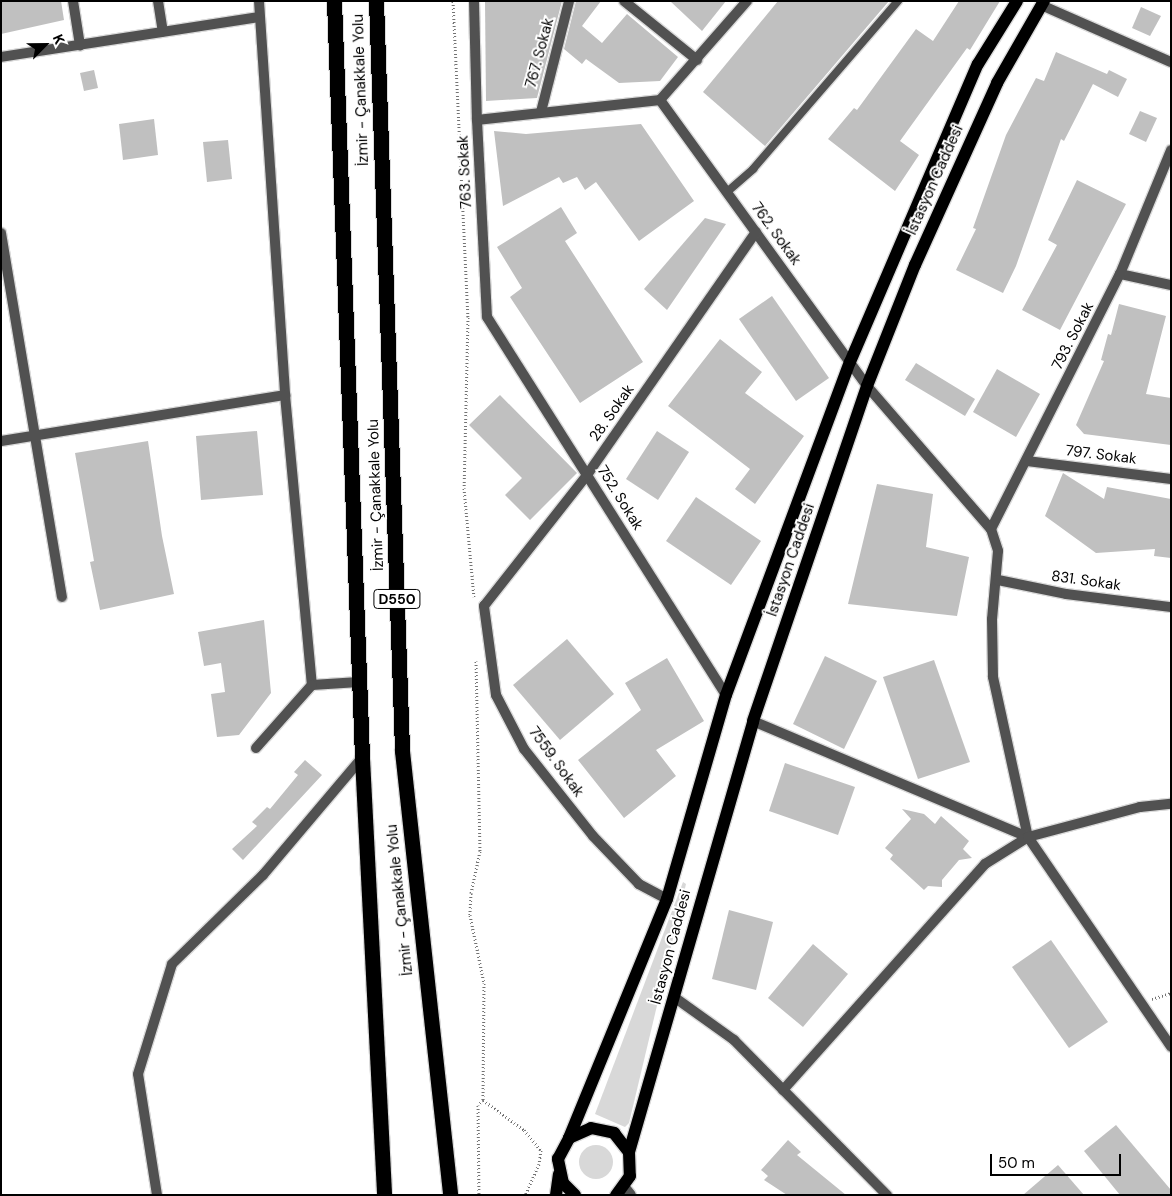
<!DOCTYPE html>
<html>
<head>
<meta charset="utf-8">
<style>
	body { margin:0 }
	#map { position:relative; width:1172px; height:1196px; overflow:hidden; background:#fff; font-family:"DM Sans",sans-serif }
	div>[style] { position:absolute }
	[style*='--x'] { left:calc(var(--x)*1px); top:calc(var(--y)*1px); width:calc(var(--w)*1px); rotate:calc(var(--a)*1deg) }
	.green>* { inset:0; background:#d8d8d8 }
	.round { border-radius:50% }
	.building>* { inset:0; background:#c0c0c0 }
	.path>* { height:3px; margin-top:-1.5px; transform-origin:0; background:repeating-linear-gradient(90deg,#737373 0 1px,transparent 0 3.5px) }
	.roads { filter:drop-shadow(1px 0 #dbdbdb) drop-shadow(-1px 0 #dbdbdb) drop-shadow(0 1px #dbdbdb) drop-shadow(0 -1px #dbdbdb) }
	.lane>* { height:8px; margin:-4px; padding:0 4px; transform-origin:4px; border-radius:4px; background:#515151 }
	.street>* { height:10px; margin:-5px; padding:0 5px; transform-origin:5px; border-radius:5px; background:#515151 }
	.primary>* { height:12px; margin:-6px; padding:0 6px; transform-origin:6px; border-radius:6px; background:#000 }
	.highway>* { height:15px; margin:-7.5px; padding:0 7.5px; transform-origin:7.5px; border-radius:7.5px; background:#000 }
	span { translate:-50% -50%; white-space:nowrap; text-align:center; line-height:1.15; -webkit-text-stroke:4px #fff; paint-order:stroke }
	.shield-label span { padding:1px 4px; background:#fff; border:1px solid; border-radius:4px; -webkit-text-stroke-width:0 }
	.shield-label { font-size:14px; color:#000; font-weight:700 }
	.street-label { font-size:15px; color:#000 }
	.frame { position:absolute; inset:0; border:2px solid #000; pointer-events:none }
	.north { position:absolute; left:20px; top:20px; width:50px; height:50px; -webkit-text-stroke:4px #fff; paint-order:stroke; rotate:67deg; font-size:14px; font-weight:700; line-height:20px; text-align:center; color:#000 }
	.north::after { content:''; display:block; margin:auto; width:18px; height:22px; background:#000; clip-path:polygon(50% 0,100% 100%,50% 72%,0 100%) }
	.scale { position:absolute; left:990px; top:1154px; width:131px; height:22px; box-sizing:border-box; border:2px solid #000; border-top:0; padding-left:6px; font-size:15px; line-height:18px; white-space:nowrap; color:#000; -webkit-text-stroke:4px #fff; paint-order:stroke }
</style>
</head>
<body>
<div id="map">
	<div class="green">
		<div style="clip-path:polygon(683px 882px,686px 884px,629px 1123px,625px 1127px,595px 1114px)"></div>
		<div class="round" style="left:579px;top:1145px;width:34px;height:34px"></div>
	</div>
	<div class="building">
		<div style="clip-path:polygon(1px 1px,61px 1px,64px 20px,1px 34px)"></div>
		<div style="clip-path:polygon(485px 1px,562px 1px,537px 98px,486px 101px)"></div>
		<div style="clip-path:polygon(576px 1px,601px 1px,582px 26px,602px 43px,627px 14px,678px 57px,660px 81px,619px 83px,586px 59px,582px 64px,564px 49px)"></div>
		<div style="clip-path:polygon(670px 1px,726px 1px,702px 31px)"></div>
		<div style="clip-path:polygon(778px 1px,889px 1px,765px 146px,703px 92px)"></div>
		<div style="clip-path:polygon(959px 1px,1000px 1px,970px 50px,967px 48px,900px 141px,919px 155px,895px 191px,828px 139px,854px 108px,857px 110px,916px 29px,933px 41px)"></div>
		<div style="clip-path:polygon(1141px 7px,1161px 16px,1150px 36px,1132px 28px)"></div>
		<div style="clip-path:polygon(1056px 52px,1107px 74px,1109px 70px,1127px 79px,1118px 97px,1093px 84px,1064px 141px,1061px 139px,1016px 266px,1003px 293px,956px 270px,976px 229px,973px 228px,1006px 135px,1036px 78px,1044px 81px)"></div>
		<div style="clip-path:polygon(94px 70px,98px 88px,84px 91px,80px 73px)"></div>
		<div style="clip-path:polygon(1140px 111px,1157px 118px,1146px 142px,1129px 134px)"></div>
		<div style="clip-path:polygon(154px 119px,158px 155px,123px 160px,119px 124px)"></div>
		<div style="clip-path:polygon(641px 124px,694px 201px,639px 241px,596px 182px,585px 190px,577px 177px,563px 183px,559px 177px,503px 206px,494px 131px,526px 134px)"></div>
		<div style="clip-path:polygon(228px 140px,232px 179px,207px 182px,203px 142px)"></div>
		<div style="clip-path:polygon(1077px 180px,1126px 204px,1060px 330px,1022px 310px,1057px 245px,1048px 240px)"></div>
		<div style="clip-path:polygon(561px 207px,577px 233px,565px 241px,643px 362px,580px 403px,510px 297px,522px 288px,497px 247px)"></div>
		<div style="clip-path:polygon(705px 218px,726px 224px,667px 310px,644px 289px)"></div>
		<div style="clip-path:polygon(772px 296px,829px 378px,796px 401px,739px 319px)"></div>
		<div style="clip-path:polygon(1119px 304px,1166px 316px,1146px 394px,1171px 398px,1171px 445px,1084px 434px,1076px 425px,1104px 361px,1101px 360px,1108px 334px,1111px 335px)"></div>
		<div style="clip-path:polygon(720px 339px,762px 372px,745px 393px,804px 436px,755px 504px,735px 489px,750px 469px,668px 406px)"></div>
		<div style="clip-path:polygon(916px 363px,975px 399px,965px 416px,905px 380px)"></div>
		<div style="clip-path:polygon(997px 369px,1040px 394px,1016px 437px,973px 412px)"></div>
		<div style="clip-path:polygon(500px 395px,577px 473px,530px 520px,505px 495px,522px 478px,469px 425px)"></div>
		<div style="clip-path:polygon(257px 431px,263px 495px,201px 500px,196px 436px)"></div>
		<div style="clip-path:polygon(657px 431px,689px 452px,658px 500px,626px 479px)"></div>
		<div style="clip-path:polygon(148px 441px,162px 536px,174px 594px,100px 610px,90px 562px,94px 561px,75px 453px)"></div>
		<div style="clip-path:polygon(1063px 473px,1104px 499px,1107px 487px,1171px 499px,1171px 558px,1154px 556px,1155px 549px,1096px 553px,1045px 516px)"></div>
		<div style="clip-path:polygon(877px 484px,933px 494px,926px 547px,969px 557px,957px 616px,848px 604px)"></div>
		<div style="clip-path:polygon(696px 497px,761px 541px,731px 585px,666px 541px)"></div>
		<div style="clip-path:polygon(264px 620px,271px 693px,239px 735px,217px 737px,211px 694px,225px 692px,221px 663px,204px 666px,198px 632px)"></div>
		<div style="clip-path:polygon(567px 639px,614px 694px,560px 740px,513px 685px)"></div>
		<div style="clip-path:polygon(825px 656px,877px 681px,844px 749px,793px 724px)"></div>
		<div style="clip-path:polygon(667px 658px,704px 721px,656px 750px,676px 776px,624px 818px,578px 760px,641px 710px,625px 683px)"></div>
		<div style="clip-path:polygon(934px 660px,970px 762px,918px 779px,883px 677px)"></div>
		<div style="clip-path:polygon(305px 760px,322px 775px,243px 860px,232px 849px,257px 826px,252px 822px,267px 807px,270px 809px,298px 775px,294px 772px)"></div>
		<div style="clip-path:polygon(785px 763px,855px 787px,838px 835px,769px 811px)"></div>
		<div style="clip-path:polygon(902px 809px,924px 814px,935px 824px,941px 816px,969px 841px,963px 849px,972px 858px,959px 860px,942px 880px,942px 887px,928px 886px,924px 890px,890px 859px,893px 855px,885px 848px,911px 819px)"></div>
		<div style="clip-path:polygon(729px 910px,773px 922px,756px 990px,712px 979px)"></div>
		<div style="clip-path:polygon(1051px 940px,1108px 1022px,1069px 1048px,1012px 967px)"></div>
		<div style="clip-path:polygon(813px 944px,848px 974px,803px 1027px,768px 998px)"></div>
		<div style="clip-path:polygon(1116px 1125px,1171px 1190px,1171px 1195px,1120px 1195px,1084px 1151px)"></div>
		<div style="clip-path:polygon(788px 1140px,801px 1152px,797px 1155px,846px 1195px,787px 1195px,764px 1180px,768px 1176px,761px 1170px)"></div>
		<div style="clip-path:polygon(1058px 1165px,1084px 1195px,1023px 1195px)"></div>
	</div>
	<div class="path">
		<div style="--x:453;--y:1;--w:316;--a:87.3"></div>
		<div style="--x:468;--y:317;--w:171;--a:91.3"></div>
		<div style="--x:464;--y:488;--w:109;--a:84.8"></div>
		<div style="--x:476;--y:661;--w:190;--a:88.8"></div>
		<div style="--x:480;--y:851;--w:43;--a:102.1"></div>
		<div style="--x:471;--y:893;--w:22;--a:93"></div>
		<div style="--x:470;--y:915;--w:69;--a:78.4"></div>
		<div style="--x:484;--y:983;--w:117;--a:90.5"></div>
		<div style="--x:483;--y:1100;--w:7;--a:135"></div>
		<div style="--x:478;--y:1105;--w:90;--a:89.4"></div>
		<div style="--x:1152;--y:999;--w:20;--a:-18"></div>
		<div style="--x:483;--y:1100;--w:51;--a:36.2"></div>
		<div style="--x:524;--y:1130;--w:26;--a:50"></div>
		<div style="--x:541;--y:1150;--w:14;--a:98"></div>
		<div style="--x:539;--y:1164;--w:34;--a:114"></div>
	</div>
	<div class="roads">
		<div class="lane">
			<div style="--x:727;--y:192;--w:35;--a:-41"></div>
			<div style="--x:753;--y:169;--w:222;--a:-49.2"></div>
		</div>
		<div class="street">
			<div style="--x:73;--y:1;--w:45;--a:81"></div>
			<div style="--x:158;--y:1;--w:31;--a:81"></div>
			<div style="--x:259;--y:1;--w:395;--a:86.2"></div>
			<div style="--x:285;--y:395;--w:291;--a:84.7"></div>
			<div style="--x:312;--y:685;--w:47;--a:-3.7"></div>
			<div style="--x:474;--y:1;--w:119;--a:88.6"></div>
			<div style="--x:624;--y:1;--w:94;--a:38.9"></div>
			<div style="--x:1041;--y:5;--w:142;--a:23.7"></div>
			<div style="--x:1;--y:57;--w:261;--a:-8.8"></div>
			<div style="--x:660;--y:100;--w:353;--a:54.1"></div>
			<div style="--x:867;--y:386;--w:189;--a:49.1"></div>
			<div style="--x:991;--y:529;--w:23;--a:72"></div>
			<div style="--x:998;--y:551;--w:68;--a:95"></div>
			<div style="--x:992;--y:619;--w:58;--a:89"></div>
			<div style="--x:993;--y:677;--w:164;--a:77.7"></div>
			<div style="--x:1028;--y:837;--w:254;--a:55.7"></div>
			<div style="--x:660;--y:100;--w:184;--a:173.8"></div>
			<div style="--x:477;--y:120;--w:197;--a:87.1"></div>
			<div style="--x:487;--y:317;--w:447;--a:57.7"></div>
			<div style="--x:660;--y:100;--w:132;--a:-48.7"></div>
			<div style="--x:541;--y:112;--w:114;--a:-75.8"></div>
			<div style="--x:1;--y:233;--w:369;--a:80.5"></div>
			<div style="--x:1120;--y:274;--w:52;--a:12.2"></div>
			<div style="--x:1;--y:441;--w:288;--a:-9.2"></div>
			<div style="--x:1027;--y:461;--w:145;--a:7.1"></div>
			<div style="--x:991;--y:529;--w:286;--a:-63.2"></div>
			<div style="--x:1120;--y:274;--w:134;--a:-67.6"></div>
			<div style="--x:998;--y:580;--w:69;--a:11.6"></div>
			<div style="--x:1066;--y:594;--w:106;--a:7.1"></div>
			<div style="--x:753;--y:721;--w:298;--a:22.9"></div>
			<div style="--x:256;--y:748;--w:84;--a:-48.4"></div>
			<div style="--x:667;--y:899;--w:32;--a:-152"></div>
			<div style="--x:639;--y:884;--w:66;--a:-133.8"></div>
			<div style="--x:593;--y:836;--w:111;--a:-128.4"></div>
			<div style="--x:524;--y:749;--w:61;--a:-117.4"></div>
			<div style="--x:496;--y:695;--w:90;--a:-97.7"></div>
			<div style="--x:484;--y:606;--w:167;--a:-51.8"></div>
			<div style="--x:587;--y:475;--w:296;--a:-55.2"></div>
			<div style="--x:674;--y:997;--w:74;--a:35.6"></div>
			<div style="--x:734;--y:1040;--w:218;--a:45.4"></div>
			<div style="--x:783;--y:1090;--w:303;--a:-48.2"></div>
			<div style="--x:985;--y:864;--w:51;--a:-32.1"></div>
			<div style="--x:1028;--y:837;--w:116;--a:-15"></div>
			<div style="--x:1140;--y:807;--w:31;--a:-6"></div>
			<div style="--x:624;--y:1186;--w:11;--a:52"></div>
			<div style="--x:157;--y:1195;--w:122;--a:-98.9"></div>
			<div style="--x:138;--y:1074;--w:115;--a:-72.8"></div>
			<div style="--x:172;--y:964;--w:127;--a:-44.4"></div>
			<div style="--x:263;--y:875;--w:153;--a:-49.8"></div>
		</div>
		<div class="primary">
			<div style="--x:569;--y:1138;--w:258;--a:-67.7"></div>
			<div style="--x:667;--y:899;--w:212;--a:-73.9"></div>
			<div style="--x:726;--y:695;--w:355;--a:-69.6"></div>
			<div style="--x:850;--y:362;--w:324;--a:-66.8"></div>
			<div style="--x:978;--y:64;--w:74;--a:-58.2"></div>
			<div style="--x:629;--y:1152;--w:448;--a:-73.9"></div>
			<div style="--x:753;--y:721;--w:354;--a:-71.2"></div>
			<div style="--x:867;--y:386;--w:130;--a:-68.4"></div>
			<div style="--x:915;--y:265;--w:200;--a:-65.7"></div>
			<div style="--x:997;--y:83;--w:95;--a:-60.2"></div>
			<div style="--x:556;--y:1195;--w:21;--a:-82"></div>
			<div style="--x:575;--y:1195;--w:17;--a:-135"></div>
			<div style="--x:563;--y:1183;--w:25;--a:-102"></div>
			<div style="--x:558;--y:1159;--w:24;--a:-62"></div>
			<div style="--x:569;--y:1138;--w:24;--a:-24"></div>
			<div style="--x:591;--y:1128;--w:24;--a:12"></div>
			<div style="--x:614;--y:1133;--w:24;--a:52"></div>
			<div style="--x:629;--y:1152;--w:24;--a:88"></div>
			<div style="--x:630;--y:1176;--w:24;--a:126"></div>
		</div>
		<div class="highway">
			<div style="--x:334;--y:1;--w:758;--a:87.88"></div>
			<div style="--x:362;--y:758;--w:438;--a:87.1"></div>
			<div style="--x:376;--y:1;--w:750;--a:88.01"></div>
			<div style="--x:402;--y:751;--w:447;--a:83.8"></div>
		</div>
	</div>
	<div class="shield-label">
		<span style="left:397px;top:599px">D550</span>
	</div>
	<div class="street-label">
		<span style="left:540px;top:53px;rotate:-75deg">767. Sokak</span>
		<span style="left:361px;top:90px;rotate:-92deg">İzmir - Çanakkale Yolu</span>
		<span style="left:465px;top:172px;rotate:-93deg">763. Sokak</span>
		<span style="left:935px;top:180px;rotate:-66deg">İstasyon Caddesi</span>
		<span style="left:776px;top:234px;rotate:54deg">762. Sokak</span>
		<span style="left:1073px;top:336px;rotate:-63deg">793. Sokak</span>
		<span style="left:612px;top:413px;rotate:-55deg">28. Sokak</span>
		<span style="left:1101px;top:455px;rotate:7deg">797. Sokak</span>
		<span style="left:376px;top:495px;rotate:-92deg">İzmir - Çanakkale Yolu</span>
		<span style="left:620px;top:498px;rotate:58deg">752. Sokak</span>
		<span style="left:791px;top:560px;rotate:-71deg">İstasyon Caddesi</span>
		<span style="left:1086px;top:581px;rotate:8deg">831. Sokak</span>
		<span style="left:556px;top:762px;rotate:54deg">7559. Sokak</span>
		<span style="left:400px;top:900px;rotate:-96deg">İzmir - Çanakkale Yolu</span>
		<span style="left:671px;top:947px;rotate:-75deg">İstasyon Caddesi</span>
	</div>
	<div class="frame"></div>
	<div class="north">K</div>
	<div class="scale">50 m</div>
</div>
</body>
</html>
